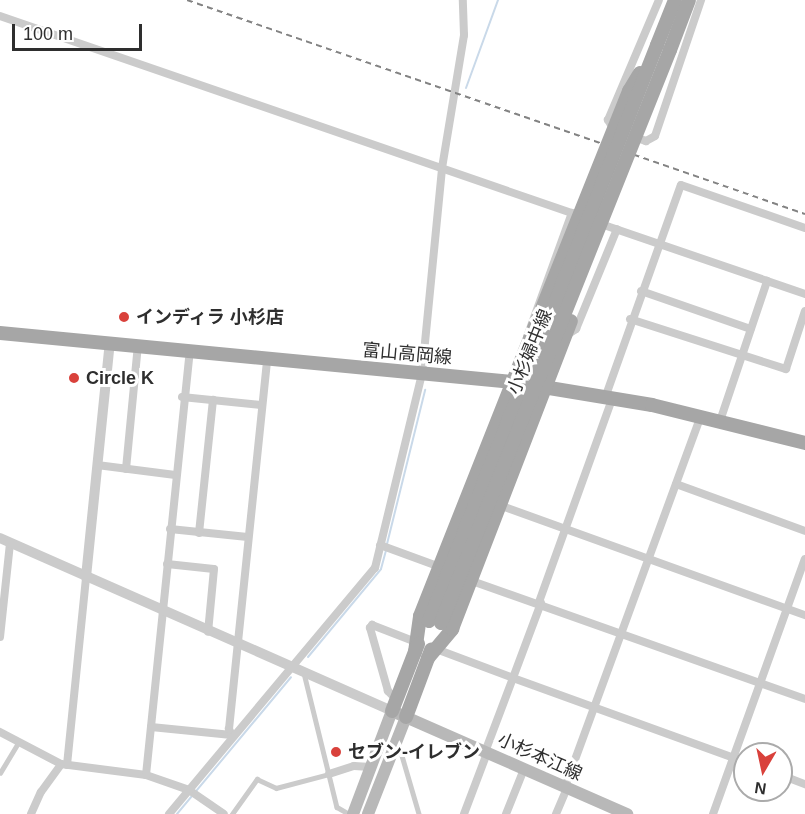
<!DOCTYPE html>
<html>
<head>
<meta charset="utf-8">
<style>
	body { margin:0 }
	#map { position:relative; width:805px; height:814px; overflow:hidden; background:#fff; font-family:Arial,"Noto Sans JP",sans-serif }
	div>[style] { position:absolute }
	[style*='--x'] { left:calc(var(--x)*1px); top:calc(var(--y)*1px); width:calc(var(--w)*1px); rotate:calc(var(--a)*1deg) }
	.stream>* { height:2px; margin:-1px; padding:0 1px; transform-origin:1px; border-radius:1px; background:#c9d9e9 }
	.service>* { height:4.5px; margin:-2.25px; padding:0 2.25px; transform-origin:2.25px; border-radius:2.25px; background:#cbcbcb }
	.minor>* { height:8px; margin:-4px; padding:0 4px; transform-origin:4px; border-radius:4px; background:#cbcbcb }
	.tertiary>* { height:10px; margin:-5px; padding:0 5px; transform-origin:5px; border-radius:5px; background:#cbcbcb }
	.secondary>* { height:12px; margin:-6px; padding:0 6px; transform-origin:6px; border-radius:6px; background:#b8b8b8 }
	.primary>* { height:14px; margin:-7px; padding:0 7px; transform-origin:7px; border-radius:7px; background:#a6a6a6 }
	.rail>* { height:2px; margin-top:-1px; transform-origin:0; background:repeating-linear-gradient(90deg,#838383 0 6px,transparent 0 10.5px) }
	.primary-bridge>* { height:14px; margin:-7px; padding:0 7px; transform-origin:7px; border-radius:7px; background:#a6a6a6 }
	.dots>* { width:16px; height:16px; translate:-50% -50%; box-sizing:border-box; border:3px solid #fff; border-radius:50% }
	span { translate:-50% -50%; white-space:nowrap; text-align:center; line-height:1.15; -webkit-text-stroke:6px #fff; paint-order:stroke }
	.poi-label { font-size:18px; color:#2e2e2e; font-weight:700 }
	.left { translate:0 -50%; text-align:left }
	.street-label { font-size:18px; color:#2e2e2e }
	.north { position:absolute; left:733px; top:742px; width:60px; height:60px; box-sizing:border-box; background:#fff; border:2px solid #ababab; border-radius:50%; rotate:189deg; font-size:16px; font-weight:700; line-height:24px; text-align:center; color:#2e2e2e }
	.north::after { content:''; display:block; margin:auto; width:21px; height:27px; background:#d9413b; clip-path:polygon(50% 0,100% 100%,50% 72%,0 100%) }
	.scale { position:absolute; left:12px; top:24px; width:130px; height:27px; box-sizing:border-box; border:3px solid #2e2e2e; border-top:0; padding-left:8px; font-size:18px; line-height:21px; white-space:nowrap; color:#2e2e2e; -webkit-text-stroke:4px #fff; paint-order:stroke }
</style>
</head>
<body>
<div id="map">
	<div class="stream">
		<div style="--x:466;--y:88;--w:94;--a:-70"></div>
		<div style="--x:387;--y:544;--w:159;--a:-76.1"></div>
		<div style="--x:308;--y:657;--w:114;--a:-50.3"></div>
		<div style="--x:381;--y:569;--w:20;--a:-75"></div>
		<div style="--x:177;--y:814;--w:178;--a:-50.2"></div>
	</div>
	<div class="service">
		<div style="--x:304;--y:673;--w:138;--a:76.2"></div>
		<div style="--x:337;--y:807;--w:14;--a:30"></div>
		<div style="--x:398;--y:742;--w:75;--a:73.7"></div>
		<div style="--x:0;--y:773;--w:37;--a:-59"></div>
		<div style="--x:232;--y:814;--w:43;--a:-54.5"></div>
		<div style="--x:257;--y:779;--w:21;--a:25"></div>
		<div style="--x:276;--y:788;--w:55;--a:-14.8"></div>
	</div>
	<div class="minor">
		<div style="--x:0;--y:16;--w:617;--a:19.02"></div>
		<div style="--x:614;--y:130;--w:12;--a:-121"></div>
		<div style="--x:608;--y:120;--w:130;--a:-67"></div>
		<div style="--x:632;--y:136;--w:15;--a:20"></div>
		<div style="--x:646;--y:141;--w:10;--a:-29"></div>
		<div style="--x:655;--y:136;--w:144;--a:-71.3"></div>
		<div style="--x:598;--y:223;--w:219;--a:18.9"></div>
		<div style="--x:641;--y:291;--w:116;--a:19.1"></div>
		<div style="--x:630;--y:319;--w:164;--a:17.8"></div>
		<div style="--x:786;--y:369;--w:61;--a:-71.9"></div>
		<div style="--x:567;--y:335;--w:11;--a:-34"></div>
		<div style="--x:576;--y:329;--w:108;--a:-67.7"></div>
		<div style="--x:527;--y:337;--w:132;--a:-70.1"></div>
		<div style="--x:182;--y:397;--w:79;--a:5.8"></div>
		<div style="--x:605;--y:398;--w:226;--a:-70.4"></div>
		<div style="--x:681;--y:185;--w:131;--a:19.1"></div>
		<div style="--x:720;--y:421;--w:148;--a:-71.4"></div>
		<div style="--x:97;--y:465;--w:79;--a:7.3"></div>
		<div style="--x:126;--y:469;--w:125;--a:-84.5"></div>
		<div style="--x:676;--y:484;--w:137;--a:20"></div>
		<div style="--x:499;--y:505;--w:325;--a:19.8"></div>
		<div style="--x:170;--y:529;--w:78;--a:5.9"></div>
		<div style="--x:199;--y:533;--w:134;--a:-84"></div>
		<div style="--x:380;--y:545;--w:64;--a:20.1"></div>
		<div style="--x:167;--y:564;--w:47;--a:6.1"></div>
		<div style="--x:214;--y:569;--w:63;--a:95.4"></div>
		<div style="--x:469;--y:580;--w:356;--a:19.5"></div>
		<div style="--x:539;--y:602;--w:216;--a:-70.2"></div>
		<div style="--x:541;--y:603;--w:80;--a:110.5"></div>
		<div style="--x:513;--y:678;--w:247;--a:19.9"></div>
		<div style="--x:0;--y:637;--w:95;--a:-83.9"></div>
		<div style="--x:436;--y:649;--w:82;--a:20.6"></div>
		<div style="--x:397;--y:700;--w:13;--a:-135"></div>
		<div style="--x:388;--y:691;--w:66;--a:-105.9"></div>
		<div style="--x:370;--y:628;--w:4;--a:-56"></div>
		<div style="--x:372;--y:625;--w:47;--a:21.1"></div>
		<div style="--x:151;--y:727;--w:81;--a:5.6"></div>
		<div style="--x:232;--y:735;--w:7;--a:-117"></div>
		<div style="--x:229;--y:729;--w:372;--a:-84.1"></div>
		<div style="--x:0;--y:732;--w:69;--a:27.7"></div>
		<div style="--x:61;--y:764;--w:86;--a:7.4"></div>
		<div style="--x:146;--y:775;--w:46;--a:19.2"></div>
		<div style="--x:189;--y:790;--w:42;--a:34.4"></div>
		<div style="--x:485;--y:752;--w:79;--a:-69.3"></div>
		<div style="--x:67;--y:765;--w:189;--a:-84.2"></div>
		<div style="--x:329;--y:774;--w:26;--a:-18"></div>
		<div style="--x:354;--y:766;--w:17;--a:3"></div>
		<div style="--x:146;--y:775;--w:426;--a:-84.1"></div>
		<div style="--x:781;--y:775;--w:26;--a:21"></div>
		<div style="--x:565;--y:787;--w:395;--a:-69.9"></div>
		<div style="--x:31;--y:814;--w:24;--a:-66"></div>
		<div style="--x:41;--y:792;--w:34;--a:-54"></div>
		<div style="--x:169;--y:814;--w:321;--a:-50.1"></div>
		<div style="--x:375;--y:568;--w:201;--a:-76.4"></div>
		<div style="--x:422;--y:373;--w:206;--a:-84.4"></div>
		<div style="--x:442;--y:168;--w:135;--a:-80.6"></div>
		<div style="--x:464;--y:35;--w:35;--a:-92"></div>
		<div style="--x:464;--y:814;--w:65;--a:-69.3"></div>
		<div style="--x:506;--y:814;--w:48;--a:-68.2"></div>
		<div style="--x:556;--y:814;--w:28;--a:-67"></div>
		<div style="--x:713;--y:814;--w:271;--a:-70.2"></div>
	</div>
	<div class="tertiary">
		<div style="--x:0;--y:538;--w:428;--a:23.8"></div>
		<div style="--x:86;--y:577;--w:236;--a:-84.2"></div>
	</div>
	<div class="secondary">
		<div style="--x:353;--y:814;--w:110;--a:-69.3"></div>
		<div style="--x:392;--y:711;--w:257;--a:23.7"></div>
		<div style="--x:368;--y:814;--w:104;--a:-68.6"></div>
	</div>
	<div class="primary">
		<div style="--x:657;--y:45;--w:48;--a:-68.2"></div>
		<div style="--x:670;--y:50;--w:53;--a:-69.2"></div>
		<div style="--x:0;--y:333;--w:515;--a:5.46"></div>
		<div style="--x:513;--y:382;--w:141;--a:9.4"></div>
		<div style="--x:652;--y:405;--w:158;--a:13.9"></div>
		<div style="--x:415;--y:652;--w:36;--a:-82"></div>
		<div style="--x:420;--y:616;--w:317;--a:-68.4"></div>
		<div style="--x:428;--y:658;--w:38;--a:-50"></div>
		<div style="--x:452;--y:629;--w:330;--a:-68.9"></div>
		<div style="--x:392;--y:711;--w:72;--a:-68.8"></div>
		<div style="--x:406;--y:717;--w:72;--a:-69.5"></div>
	</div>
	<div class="rail">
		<div style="--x:187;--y:0;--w:654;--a:19.1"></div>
	</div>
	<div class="primary-bridge">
		<div style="--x:537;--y:321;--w:248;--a:-68.2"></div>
		<div style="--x:629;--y:91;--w:21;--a:-59"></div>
		<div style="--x:429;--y:621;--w:619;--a:-68.4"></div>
		<div style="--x:441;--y:623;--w:617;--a:-68.22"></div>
	</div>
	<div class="dots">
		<div style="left:124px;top:317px;background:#d9413b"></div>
		<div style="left:74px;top:378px;background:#d9413b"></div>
		<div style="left:336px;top:752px;background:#d9413b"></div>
	</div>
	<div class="poi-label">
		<span class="left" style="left:136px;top:317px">インディラ 小杉店</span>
		<span class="left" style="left:86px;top:378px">Circle K</span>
		<span class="left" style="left:348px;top:752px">セブン-イレブン</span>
	</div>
	<div class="street-label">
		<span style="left:530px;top:352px;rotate:-68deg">小杉婦中線</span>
		<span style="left:407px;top:354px;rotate:5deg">富山高岡線</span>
		<span style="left:540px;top:757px;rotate:24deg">小杉本江線</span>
	</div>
	<div class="north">N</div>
	<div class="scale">100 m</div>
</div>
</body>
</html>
